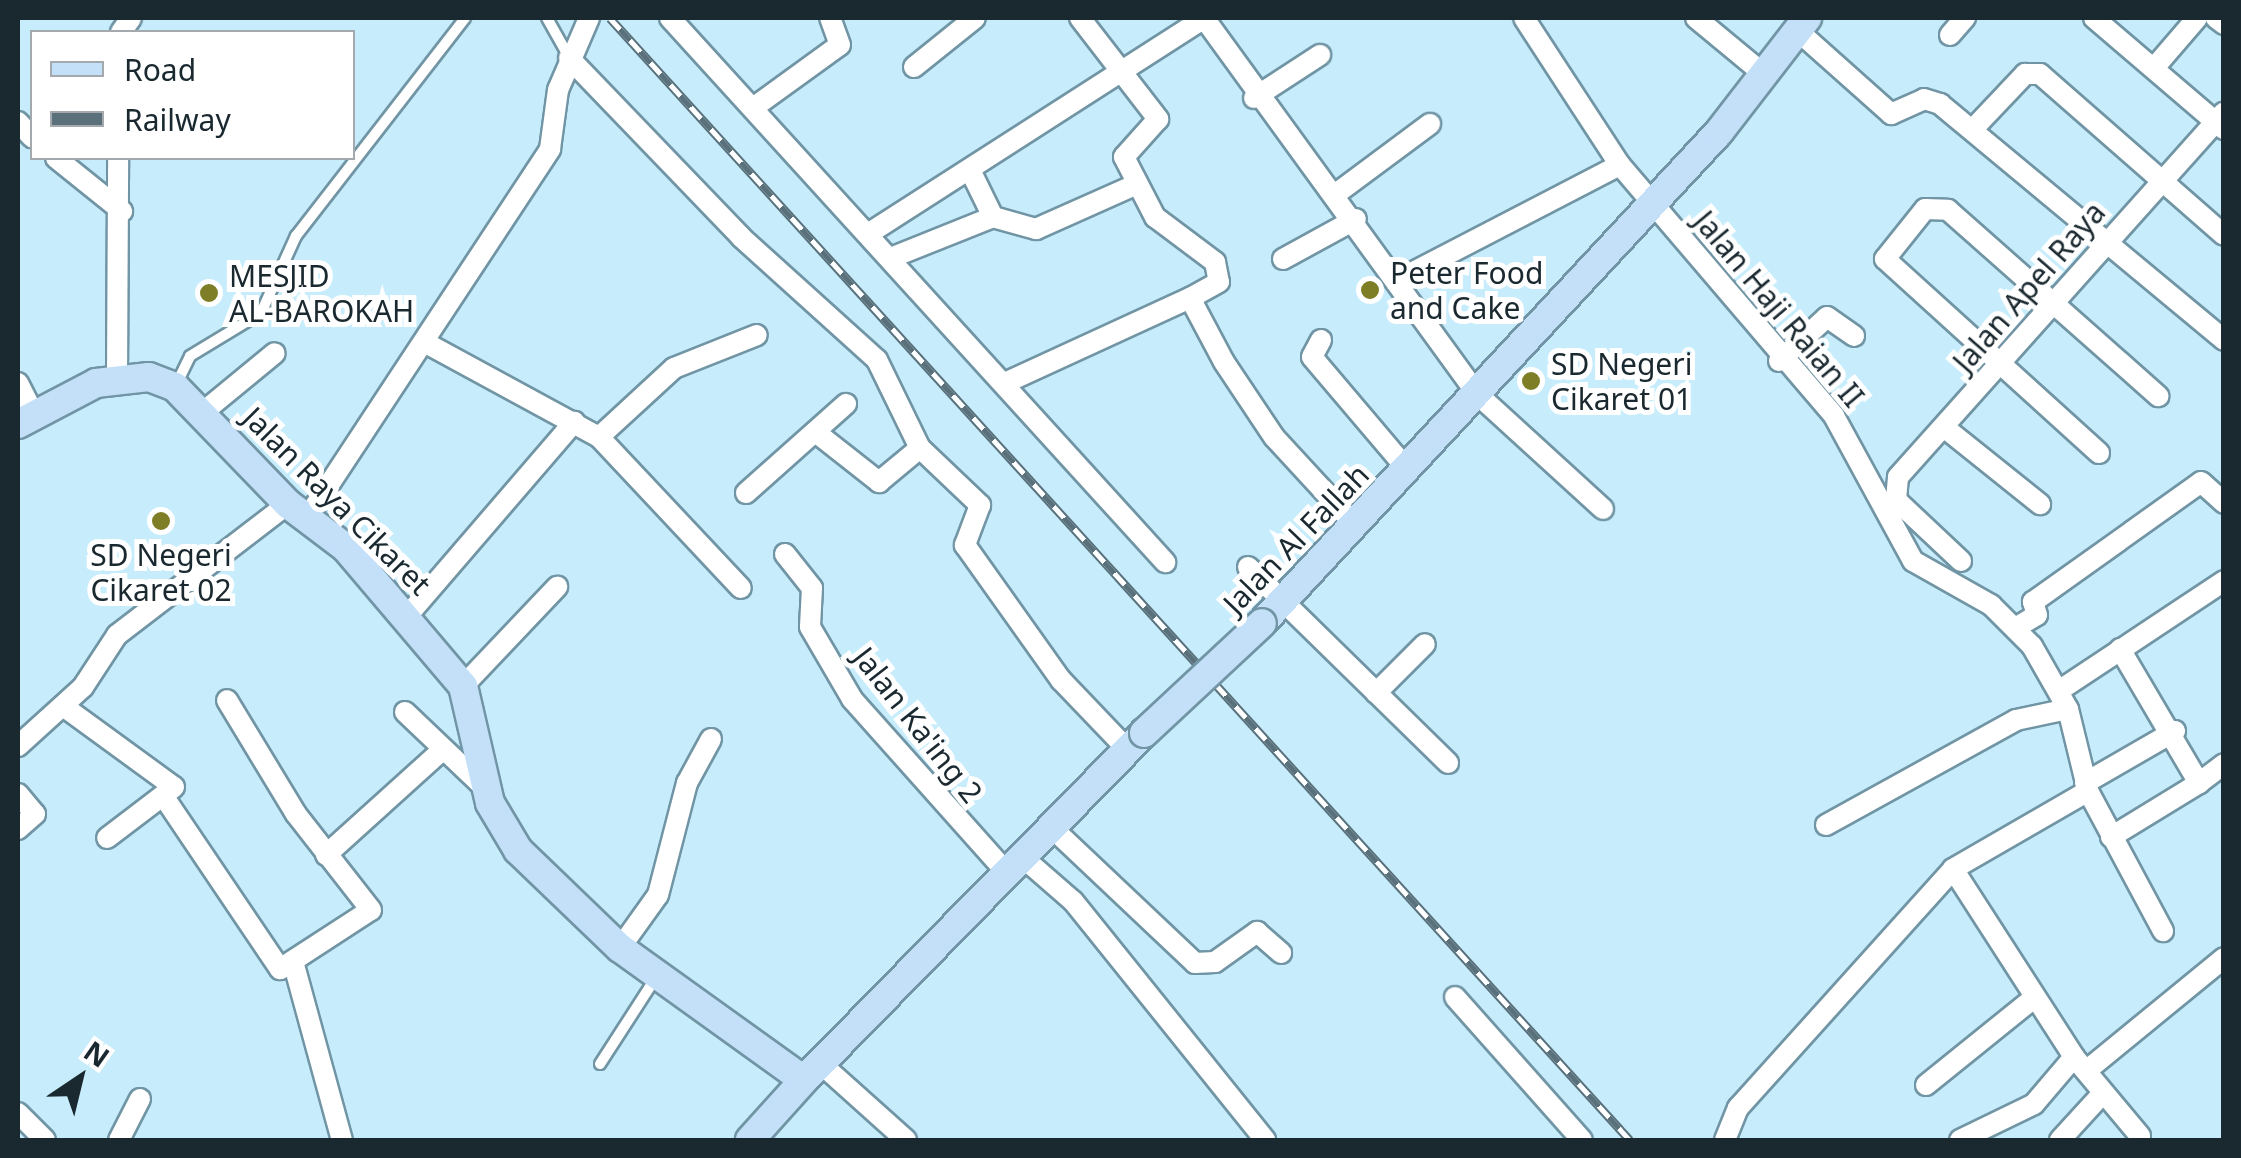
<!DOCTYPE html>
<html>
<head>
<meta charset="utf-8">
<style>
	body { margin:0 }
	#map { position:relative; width:2241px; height:1158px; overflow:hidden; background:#c7edfd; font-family:"Noto Sans",sans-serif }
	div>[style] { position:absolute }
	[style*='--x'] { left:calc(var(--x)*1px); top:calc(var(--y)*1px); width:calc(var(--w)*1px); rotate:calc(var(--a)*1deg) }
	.roads { filter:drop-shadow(2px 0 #7195a4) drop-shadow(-2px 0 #7195a4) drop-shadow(0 2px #7195a4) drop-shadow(0 -2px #7195a4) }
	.lane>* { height:10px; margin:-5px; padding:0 5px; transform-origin:5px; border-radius:5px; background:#fff }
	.street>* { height:20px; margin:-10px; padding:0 10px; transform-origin:10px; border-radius:10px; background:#fff }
	.secondary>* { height:28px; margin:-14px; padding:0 14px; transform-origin:14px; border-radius:14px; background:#c4e0f9 }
	.rail>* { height:9px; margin-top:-4.5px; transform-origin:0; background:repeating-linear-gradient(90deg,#fff 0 15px,#5a717b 0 30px); box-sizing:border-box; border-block:2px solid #5a717b }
	.bridges { filter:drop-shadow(2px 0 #7195a4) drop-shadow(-2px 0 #7195a4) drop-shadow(0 2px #7195a4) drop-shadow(0 -2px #7195a4) }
	.secondary-bridge>* { height:28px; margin:-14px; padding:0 14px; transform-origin:14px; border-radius:14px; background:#c4e0f9 }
	.dots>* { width:28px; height:28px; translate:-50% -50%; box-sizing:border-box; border:5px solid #fff; border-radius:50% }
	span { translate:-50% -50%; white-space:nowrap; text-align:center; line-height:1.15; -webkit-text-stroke:10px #fff; paint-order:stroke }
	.poi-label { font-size:30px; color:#1a282f }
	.left { translate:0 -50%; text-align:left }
	.street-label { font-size:30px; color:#1a282f }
	.frame { position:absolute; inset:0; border:20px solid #1a282f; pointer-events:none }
	.legend { position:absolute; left:30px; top:30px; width:325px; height:130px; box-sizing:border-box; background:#fff; border:2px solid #a3a9ac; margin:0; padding:12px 18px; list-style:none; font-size:30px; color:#1a282f }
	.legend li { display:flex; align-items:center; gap:20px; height:50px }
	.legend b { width:50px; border:2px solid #a3a9ac }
	.north { position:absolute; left:30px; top:1028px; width:100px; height:100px; -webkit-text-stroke:8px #fff; paint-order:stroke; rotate:35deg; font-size:28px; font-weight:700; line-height:40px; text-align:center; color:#1a282f }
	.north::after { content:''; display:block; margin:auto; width:35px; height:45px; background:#1a282f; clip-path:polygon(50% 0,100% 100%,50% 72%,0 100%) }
</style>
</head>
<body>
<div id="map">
	<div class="roads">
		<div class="lane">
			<div style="--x:547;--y:18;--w:45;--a:60.6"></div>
			<div style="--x:175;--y:387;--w:34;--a:-64"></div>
			<div style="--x:190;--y:356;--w:83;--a:-31.2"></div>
			<div style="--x:261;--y:313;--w:85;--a:-65.6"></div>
			<div style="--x:296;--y:236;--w:276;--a:-52.2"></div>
			<div style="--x:600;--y:1064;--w:105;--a:-57.1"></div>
		</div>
		<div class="street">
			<div style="--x:670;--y:18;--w:736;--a:47.7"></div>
			<div style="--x:1080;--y:18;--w:128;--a:52.3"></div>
			<div style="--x:1158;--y:119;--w:51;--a:131.8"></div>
			<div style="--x:1124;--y:157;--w:68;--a:62.7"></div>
			<div style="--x:1155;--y:217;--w:75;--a:36.9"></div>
			<div style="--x:1215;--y:262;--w:20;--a:79"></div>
			<div style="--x:1219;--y:282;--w:33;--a:151"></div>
			<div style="--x:1190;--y:298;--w:72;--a:62"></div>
			<div style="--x:1224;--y:362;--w:90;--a:56.3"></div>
			<div style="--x:1274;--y:437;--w:122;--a:47.3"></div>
			<div style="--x:1524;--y:18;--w:176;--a:56.9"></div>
			<div style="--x:1620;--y:165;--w:330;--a:49.5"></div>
			<div style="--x:1834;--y:416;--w:165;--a:61.4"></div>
			<div style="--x:1913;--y:561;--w:90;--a:29.4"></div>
			<div style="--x:1991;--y:605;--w:58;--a:45"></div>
			<div style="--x:2032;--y:646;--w:73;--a:60.3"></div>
			<div style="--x:2068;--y:709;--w:84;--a:76.3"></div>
			<div style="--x:2088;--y:791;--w:159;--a:61.8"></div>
			<div style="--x:1696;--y:18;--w:89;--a:39.6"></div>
			<div style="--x:2094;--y:18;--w:171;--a:40.5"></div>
			<div style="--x:2216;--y:18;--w:10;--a:37"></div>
			<div style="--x:1798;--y:31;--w:125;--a:41.7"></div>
			<div style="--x:1891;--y:114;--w:36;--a:-24"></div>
			<div style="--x:1924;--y:99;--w:17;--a:17"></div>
			<div style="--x:1940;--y:104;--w:369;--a:39.7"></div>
			<div style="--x:121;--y:32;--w:17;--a:-54"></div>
			<div style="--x:1950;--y:35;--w:23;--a:-49"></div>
			<div style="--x:569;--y:58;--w:248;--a:46.1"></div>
			<div style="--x:741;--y:237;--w:183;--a:42.1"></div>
			<div style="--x:877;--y:360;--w:98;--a:64"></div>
			<div style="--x:920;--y:448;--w:83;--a:43.5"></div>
			<div style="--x:980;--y:505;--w:43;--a:110.6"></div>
			<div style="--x:965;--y:545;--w:166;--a:54.6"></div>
			<div style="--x:1061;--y:680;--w:95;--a:46.3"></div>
			<div style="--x:914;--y:67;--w:78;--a:-38.8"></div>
			<div style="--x:2154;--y:68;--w:66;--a:-49.3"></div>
			<div style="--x:1254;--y:98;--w:79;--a:-33.1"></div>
			<div style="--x:757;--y:105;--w:102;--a:-35.9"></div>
			<div style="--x:840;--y:45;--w:29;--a:-110"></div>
			<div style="--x:18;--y:122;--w:21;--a:47"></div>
			<div style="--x:1973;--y:129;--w:76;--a:-46.6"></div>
			<div style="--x:2025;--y:74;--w:15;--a:0"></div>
			<div style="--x:2040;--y:74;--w:244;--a:41.2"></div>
			<div style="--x:56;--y:158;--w:85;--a:38.8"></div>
			<div style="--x:970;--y:170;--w:52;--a:63.9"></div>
			<div style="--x:1337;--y:193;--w:116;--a:-36.6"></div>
			<div style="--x:871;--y:232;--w:396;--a:-32.7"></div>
			<div style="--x:1204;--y:18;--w:463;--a:54"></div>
			<div style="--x:1476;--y:393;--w:172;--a:42.4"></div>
			<div style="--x:893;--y:257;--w:108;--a:-21.8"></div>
			<div style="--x:993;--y:217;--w:45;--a:15.6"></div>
			<div style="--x:1036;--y:229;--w:111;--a:-24"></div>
			<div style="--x:1283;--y:259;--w:83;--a:-28.7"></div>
			<div style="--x:1396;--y:281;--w:252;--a:-27.4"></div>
			<div style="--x:1321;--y:340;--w:19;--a:118"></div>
			<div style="--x:1312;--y:357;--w:148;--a:49.7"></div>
			<div style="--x:424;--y:342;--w:199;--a:28.5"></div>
			<div style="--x:599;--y:437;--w:207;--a:46.8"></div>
			<div style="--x:1779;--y:361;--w:65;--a:-42.5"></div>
			<div style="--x:1827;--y:317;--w:33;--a:35"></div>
			<div style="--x:117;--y:377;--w:219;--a:-89.7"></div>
			<div style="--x:18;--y:383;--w:35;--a:63"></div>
			<div style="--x:1005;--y:383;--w:204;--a:-24.7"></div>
			<div style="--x:202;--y:413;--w:94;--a:-39.4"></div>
			<div style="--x:1945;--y:428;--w:122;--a:38.7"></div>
			<div style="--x:818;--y:434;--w:78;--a:38.2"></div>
			<div style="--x:879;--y:482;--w:53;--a:-39.7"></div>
			<div style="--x:599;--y:437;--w:102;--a:-42.6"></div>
			<div style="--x:674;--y:368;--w:89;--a:-21.7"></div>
			<div style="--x:2099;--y:453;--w:289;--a:-137.8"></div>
			<div style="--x:1885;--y:259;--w:64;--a:-51.3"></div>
			<div style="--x:1925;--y:209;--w:23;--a:2"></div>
			<div style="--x:1948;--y:210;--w:281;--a:41.5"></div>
			<div style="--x:746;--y:493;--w:134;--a:-41.7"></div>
			<div style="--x:307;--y:518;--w:442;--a:-56.6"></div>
			<div style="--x:550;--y:149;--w:60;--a:-82.3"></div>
			<div style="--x:558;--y:90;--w:78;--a:-66.7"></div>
			<div style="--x:785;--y:554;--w:43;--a:51.5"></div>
			<div style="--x:812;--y:588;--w:39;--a:93"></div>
			<div style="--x:810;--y:627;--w:83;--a:59.7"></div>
			<div style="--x:852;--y:699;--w:230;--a:48.3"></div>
			<div style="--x:1961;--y:561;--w:89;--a:-136.8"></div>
			<div style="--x:1896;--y:500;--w:23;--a:-85"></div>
			<div style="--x:1898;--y:477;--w:489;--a:-48.2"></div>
			<div style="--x:1248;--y:567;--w:280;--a:44.4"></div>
			<div style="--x:408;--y:615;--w:255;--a:-49.3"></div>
			<div style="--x:2017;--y:627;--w:23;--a:-31"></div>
			<div style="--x:2037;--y:615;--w:14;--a:-107"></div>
			<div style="--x:2033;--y:602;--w:206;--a:-35.5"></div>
			<div style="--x:2201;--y:482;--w:31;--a:42"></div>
			<div style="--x:2120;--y:649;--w:156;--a:59.5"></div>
			<div style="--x:2199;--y:783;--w:31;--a:-37"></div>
			<div style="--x:463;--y:686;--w:137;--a:-46.5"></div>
			<div style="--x:2060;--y:690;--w:197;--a:-33.6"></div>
			<div style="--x:1376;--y:693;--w:69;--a:-45"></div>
			<div style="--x:63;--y:706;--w:137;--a:36.1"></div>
			<div style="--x:174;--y:787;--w:84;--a:142.7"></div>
			<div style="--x:405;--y:712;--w:115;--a:43.6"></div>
			<div style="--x:18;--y:746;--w:88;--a:-42.2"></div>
			<div style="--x:83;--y:687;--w:62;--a:-56.8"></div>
			<div style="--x:117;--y:635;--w:215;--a:-37.5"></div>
			<div style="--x:2085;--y:783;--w:104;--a:-30"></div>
			<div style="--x:18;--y:794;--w:26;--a:50"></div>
			<div style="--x:35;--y:814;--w:23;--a:139"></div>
			<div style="--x:166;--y:800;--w:204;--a:56"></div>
			<div style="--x:280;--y:969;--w:108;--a:-33"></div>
			<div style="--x:371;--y:910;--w:122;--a:-128"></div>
			<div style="--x:296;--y:814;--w:133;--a:-121.2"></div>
			<div style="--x:1049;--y:825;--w:201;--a:43.4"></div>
			<div style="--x:1195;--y:963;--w:20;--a:-3"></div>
			<div style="--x:1215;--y:962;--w:52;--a:-35.5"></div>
			<div style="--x:1257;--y:932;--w:32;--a:41"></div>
			<div style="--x:1826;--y:825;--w:217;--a:-28.9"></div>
			<div style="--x:2016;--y:720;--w:53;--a:-11.9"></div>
			<div style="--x:2111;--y:837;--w:103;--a:-31.5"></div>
			<div style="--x:326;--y:855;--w:155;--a:-42.1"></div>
			<div style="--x:1020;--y:855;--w:70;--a:41"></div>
			<div style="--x:1073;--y:901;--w:307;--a:51.2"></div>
			<div style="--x:1953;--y:869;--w:224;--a:57.2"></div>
			<div style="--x:2074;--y:1057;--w:103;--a:50.1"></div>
			<div style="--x:620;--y:948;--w:65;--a:-54.4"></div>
			<div style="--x:658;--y:895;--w:116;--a:-75.5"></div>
			<div style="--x:687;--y:783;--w:50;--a:-61.4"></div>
			<div style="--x:294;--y:965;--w:181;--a:74.7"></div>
			<div style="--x:1455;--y:997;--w:191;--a:48.4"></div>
			<div style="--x:819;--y:1062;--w:117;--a:41.9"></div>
			<div style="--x:2086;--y:1071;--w:178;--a:-39.3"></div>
			<div style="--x:1926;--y:1085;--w:139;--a:-38.9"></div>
			<div style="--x:18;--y:1113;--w:38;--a:45"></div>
			<div style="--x:119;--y:1140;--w:46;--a:-62.9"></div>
			<div style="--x:1725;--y:1140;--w:35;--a:-68"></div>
			<div style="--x:1738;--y:1108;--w:321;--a:-48"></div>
			<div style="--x:1953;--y:869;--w:156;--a:-30"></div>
			<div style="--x:1960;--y:1140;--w:82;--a:-25.9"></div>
			<div style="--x:2034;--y:1104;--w:62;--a:-49.6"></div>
			<div style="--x:2060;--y:1140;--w:64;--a:-47.5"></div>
		</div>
		<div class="secondary">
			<div style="--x:18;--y:424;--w:88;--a:-27.7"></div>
			<div style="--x:96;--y:383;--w:53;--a:-6.5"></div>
			<div style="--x:149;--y:377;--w:28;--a:21"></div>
			<div style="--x:175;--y:387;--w:163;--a:46"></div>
			<div style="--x:288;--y:504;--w:73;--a:37.2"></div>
			<div style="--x:346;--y:548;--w:181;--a:49.7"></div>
			<div style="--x:463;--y:686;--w:120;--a:77"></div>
			<div style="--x:490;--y:803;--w:55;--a:59.2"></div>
			<div style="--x:518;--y:850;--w:141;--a:43.9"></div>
			<div style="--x:620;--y:948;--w:226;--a:35.7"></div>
			<div style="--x:804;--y:1080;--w:81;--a:132"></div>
			<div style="--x:1262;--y:623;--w:671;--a:-47.05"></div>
			<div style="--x:1719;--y:132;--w:144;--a:-52.3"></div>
			<div style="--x:804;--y:1080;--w:486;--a:-45.6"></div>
		</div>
	</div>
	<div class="rail">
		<div style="--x:610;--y:18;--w:1516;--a:47.73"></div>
	</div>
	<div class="bridges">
		<div class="secondary-bridge">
			<div style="--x:1144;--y:733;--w:161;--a:-43"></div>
		</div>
	</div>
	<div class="dots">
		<div style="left:1370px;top:290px;background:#7e7e27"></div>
		<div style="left:209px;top:293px;background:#7e7e27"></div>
		<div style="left:1531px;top:381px;background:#7e7e27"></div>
		<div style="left:161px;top:521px;background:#7e7e27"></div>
	</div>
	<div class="poi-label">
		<span class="left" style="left:1390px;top:290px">Peter Food<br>and Cake</span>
		<span class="left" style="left:229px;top:293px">MESJID<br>AL-BAROKAH</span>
		<span class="left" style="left:1551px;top:381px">SD Negeri<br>Cikaret 01</span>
		<span style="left:161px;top:572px">SD Negeri<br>Cikaret 02</span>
	</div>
	<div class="street-label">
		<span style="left:2029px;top:287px;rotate:-49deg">Jalan Apel Raya</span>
		<span style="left:1779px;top:309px;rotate:50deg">Jalan Haji Raian II</span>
		<span style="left:337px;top:501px;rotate:45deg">Jalan Raya Cikaret</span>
		<span style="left:1296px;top:539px;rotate:-46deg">Jalan Al Fallah</span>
		<span style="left:918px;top:725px;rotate:52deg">Jalan Ka'ing 2</span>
	</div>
	<div class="frame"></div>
	<ul class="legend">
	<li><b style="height:12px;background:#c4e0f9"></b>Road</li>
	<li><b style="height:12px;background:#5a717b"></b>Railway</li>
	</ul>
	<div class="north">N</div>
</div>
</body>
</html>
